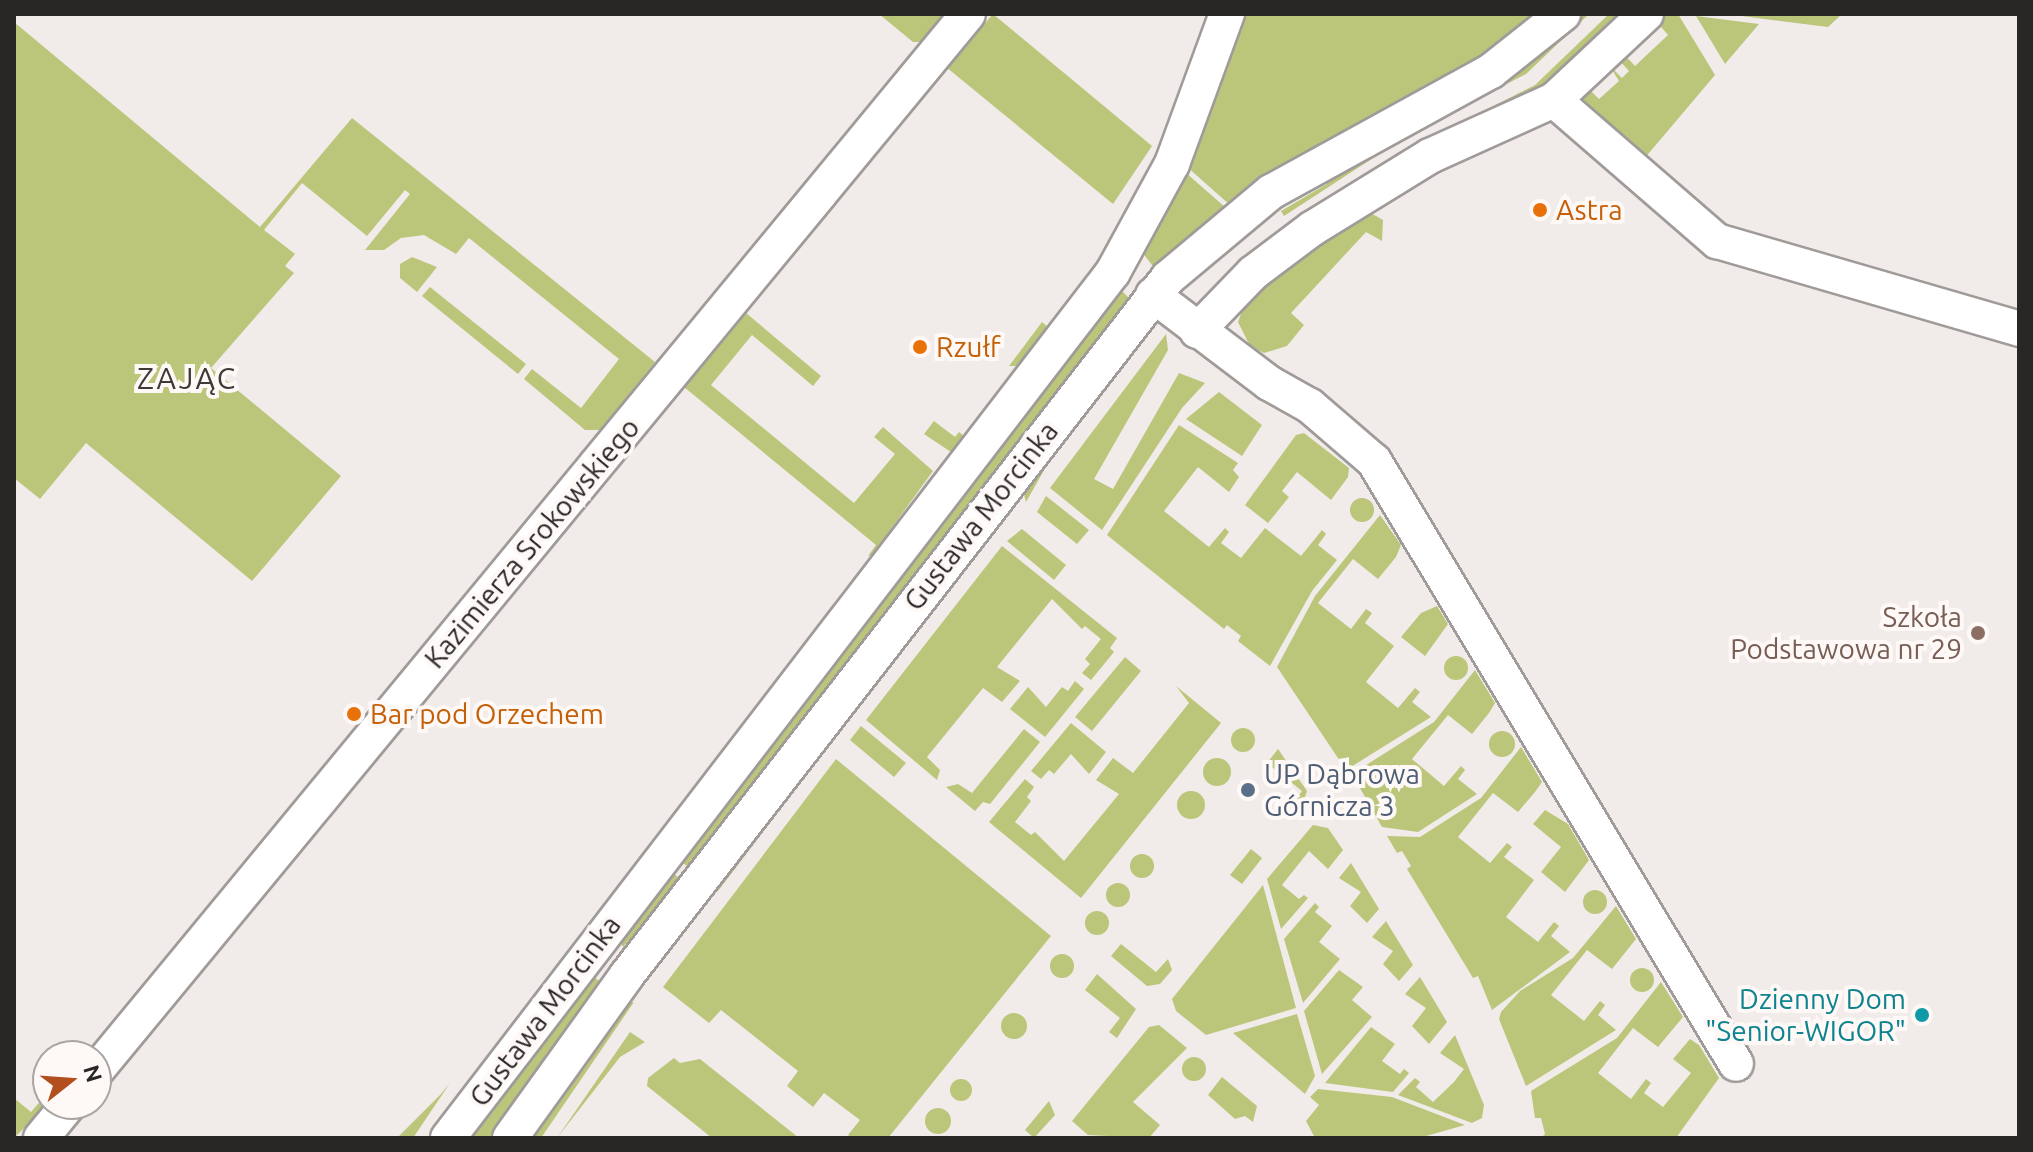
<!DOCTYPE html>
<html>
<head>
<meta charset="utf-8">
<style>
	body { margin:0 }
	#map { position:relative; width:2033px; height:1152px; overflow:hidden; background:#f1ece9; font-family:Ubuntu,sans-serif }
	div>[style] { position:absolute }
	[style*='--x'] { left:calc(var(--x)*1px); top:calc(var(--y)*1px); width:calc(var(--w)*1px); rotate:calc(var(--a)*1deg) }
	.green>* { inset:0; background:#bbc67b }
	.round { border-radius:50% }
	.roads { filter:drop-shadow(2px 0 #a09b99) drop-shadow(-2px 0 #a09b99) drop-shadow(0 2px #a09b99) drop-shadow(0 -2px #a09b99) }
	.minor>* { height:34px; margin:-17px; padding:0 17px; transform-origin:17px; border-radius:17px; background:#fff }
	.dots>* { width:22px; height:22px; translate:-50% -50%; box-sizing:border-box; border:4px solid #fef9f7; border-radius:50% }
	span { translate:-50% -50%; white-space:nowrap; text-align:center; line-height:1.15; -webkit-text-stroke:8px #fef9f7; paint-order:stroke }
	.food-label { font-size:28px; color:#c56008 }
	.left { translate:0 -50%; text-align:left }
	.street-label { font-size:28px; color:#282726 }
	.education-label { font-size:28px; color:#785e54 }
	.right { translate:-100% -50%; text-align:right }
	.service-label { font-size:28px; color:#4e5e75 }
	.culture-label { font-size:28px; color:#0d838f }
	.neighbourhood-label { font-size:30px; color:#3e3a38; letter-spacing:2px }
	.frame { position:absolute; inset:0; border:16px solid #282726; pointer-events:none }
	.north { position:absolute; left:32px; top:1040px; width:80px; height:80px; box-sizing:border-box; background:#fef9f7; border:2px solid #a8a5a3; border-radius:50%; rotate:73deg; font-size:22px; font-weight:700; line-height:32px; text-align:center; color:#282726 }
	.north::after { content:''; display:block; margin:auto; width:28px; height:36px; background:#b34e1e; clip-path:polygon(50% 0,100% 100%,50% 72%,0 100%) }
</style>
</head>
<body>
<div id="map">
	<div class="green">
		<div style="clip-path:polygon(879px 14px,944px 14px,921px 42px,913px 42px)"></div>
		<div style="clip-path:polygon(993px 14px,1152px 146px,1113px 204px,946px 67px)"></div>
		<div style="clip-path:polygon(1240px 14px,1544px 14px,1520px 35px,1230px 205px,1186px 166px)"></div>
		<div style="clip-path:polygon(1581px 14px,1589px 14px,1526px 74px,1410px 134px,1284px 216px,1281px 211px,1327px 184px,1323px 177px,1554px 40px)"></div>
		<div style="clip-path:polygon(1609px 14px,1629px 14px,1556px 82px,1426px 140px,1535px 85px)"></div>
		<div style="clip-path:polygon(1665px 14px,1678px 14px,1715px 75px,1638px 166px,1580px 101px,1586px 86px,1599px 99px,1619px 81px,1609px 65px,1622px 78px,1629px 71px,1616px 57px,1622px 52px,1635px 66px,1668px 35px,1656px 21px)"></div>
		<div style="clip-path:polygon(1726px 14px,1842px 14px,1828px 27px)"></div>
		<div style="clip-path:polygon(1696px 16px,1759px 24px,1725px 64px)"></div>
		<div style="clip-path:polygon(14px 22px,260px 227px,352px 118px,655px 362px,601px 430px,585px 430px,524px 379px,532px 369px,581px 408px,619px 359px,469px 238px,456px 254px,424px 235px,401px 238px,384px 250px,365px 250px,410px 194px,405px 190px,367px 236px,302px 183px,264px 230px,295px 254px,285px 266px,294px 273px,211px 368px,341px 476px,252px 581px,86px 443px,40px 499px,14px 478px)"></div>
		<div style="clip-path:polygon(1185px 172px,1226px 208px,1155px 269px,1142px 252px)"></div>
		<div style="clip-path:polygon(1369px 212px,1383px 220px,1382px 241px,1366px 232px,1291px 313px,1304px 325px,1287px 346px,1264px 353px,1250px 346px,1238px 322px,1245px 303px,1273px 274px)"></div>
		<div style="clip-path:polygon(412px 257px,437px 267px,417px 292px,400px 278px,400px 264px)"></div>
		<div style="clip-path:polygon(430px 287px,526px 364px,518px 374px,422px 296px)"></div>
		<div style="clip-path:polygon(1120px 289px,1130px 299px,692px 870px,678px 859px)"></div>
		<div style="clip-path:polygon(746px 313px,821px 376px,813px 386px,752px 335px,711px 385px,854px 503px,895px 454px,874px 437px,883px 427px,933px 471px,872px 555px,868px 556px,876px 545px,684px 387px)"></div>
		<div style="clip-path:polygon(1042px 322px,1048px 327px,1018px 366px,1009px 366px)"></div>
		<div style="clip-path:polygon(1151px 324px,1155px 326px,1051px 458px,1026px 502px,1023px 491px)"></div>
		<div style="clip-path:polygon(1166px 334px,1168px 350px,1094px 479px,1113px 489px,1179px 373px,1205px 383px,1182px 408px,1102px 530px,1050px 488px)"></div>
		<div style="clip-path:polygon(1219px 392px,1262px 425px,1242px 456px,1186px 419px)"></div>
		<div style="clip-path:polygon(934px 421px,955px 437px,959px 432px,964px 436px,951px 452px,924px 434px)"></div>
		<div style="clip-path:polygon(1179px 425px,1238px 463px,1233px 470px,1239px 477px,1229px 492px,1198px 467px,1164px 511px,1209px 547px,1225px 528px,1229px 532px,1221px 543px,1241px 558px,1265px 528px,1301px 556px,1322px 530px,1326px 534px,1318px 545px,1337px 560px,1312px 591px,1270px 666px,1238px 641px,1241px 636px,1227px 625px,1224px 629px,1107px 535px)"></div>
		<div style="clip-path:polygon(1304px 433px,1349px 468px,1348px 477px,1331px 500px,1297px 472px,1282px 491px,1289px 497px,1268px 523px,1245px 505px,1296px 435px)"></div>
		<div style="clip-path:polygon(1046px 496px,1089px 530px,1077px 544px,1037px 512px)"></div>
		<div class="round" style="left:1350px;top:498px;width:24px;height:24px"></div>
		<div style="clip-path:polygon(1380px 515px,1401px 545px,1396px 557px,1378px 579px,1353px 559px,1318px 603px,1351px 629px,1366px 609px,1372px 613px,1365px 623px,1394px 646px,1366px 682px,1398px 708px,1415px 688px,1420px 692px,1412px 702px,1431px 717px,1346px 770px,1277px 667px,1315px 596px)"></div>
		<div style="clip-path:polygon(1022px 529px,1066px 565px,1054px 580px,1007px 541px)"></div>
		<div style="clip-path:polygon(1002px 546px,1117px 638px,1110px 648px,1114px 652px,1091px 680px,1082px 673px,1090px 664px,1085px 659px,1101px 639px,1085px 626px,1082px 629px,1052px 599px,997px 667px,1020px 681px,1002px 702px,983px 688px,927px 757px,940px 770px,937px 780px,866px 720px)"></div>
		<div style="clip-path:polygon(1437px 606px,1448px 624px,1425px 656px,1401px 637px,1421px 613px)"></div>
		<div class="round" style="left:1444px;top:656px;width:24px;height:24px"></div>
		<div style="clip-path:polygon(1125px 657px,1141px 671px,1092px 731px,1075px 717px)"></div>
		<div style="clip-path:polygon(1475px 670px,1495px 703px,1489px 713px,1472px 734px,1448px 715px,1412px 759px,1444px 786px,1461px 766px,1465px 770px,1458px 779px,1477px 794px,1418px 832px,1382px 827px,1352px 774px,1434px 722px)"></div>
		<div style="clip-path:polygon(1075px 681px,1084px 689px,1045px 737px,1010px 709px,1028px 687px,1046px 707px,1062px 687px,1068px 691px)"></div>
		<div style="clip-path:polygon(1176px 686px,1221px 723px,1081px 898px,989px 822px,1025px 779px,1034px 787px,1027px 797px,1031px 801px,1015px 822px,1031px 835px,1035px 832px,1064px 861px,1119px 794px,1096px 780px,1113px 758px,1133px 773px,1189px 703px)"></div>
		<div style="clip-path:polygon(1071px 723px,1106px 752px,1089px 774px,1071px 754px,1054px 774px,1049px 770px,1041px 779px,1031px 771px)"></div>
		<div style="clip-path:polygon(861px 726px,906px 763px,894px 777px,850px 740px)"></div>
		<div class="round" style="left:1231px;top:728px;width:24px;height:24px"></div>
		<div style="clip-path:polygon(1024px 729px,1040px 742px,990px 804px,983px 802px,975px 811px,946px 787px,958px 784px,972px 793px)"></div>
		<div class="round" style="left:1489px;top:731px;width:26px;height:26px"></div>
		<div style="clip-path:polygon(1521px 747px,1542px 782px,1535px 792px,1518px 812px,1493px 793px,1458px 837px,1490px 863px,1507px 843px,1512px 847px,1504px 857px,1534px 880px,1506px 917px,1538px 942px,1554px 922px,1559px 926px,1551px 936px,1570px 952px,1492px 1010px,1478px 976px,1473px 978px,1407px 869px,1411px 866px,1402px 851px,1397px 853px,1387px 836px,1420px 837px,1481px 798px)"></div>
		<div style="clip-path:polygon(1278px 749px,1307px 791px,1301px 809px,1291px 806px,1302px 791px,1267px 763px)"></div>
		<div style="clip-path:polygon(821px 756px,718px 891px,711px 886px,816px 757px)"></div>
		<div class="round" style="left:1203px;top:758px;width:28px;height:28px"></div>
		<div style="clip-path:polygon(836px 759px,1051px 936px,888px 1138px,852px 1138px,848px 1135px,860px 1120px,824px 1093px,813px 1107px,787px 1086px,798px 1071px,721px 1010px,709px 1023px,663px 987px)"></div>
		<div class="round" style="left:1177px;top:791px;width:28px;height:28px"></div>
		<div style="clip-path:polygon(1545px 810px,1568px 824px,1589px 860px,1565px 892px,1541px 872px,1561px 847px,1533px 824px)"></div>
		<div style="clip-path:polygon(1313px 825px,1328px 828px,1343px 850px,1328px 869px,1309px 851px,1282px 885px,1299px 899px,1304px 895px,1308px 898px,1281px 929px,1267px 879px)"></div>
		<div style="clip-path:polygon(1251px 849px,1262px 858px,1242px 884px,1230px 875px)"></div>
		<div class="round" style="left:1130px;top:854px;width:24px;height:24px"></div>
		<div style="clip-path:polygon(1351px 863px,1379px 909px,1367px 923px,1350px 906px,1361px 892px,1339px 878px)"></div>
		<div style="clip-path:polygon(669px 870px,683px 881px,623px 947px,619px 940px)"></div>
		<div class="round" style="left:1106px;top:883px;width:24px;height:24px"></div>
		<div style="clip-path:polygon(1263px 885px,1296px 1008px,1206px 1035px,1176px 1011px,1172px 999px)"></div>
		<div class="round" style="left:1583px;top:890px;width:24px;height:24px"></div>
		<div style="clip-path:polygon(1315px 903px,1319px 907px,1315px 912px,1332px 926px,1319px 942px,1340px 959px,1303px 1003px,1284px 939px)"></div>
		<div style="clip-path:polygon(1616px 906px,1636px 939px,1612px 969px,1587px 950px,1551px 995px,1584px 1021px,1600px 1001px,1605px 1005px,1598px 1015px,1616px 1030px,1526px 1086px,1499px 1019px,1501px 1012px,1520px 991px,1573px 958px)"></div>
		<div class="round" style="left:1085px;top:911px;width:24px;height:24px"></div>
		<div style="clip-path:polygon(1386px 921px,1413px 965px,1399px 981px,1383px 964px,1393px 951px,1372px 937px)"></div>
		<div style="clip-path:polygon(1121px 944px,1156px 972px,1168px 959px,1172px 970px,1160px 984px,1147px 986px,1111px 956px)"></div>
		<div class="round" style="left:1050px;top:954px;width:24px;height:24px"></div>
		<div class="round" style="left:1630px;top:968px;width:24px;height:24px"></div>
		<div style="clip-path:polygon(1339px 970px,1363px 987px,1352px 1000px,1372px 1017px,1322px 1074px,1304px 1011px)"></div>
		<div style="clip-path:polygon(1097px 974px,1136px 1009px,1117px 1038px,1109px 1032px,1120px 1018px,1085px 990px)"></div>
		<div style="clip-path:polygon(591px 975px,602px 983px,496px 1138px,464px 1138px)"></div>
		<div style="clip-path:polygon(1420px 977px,1447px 1022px,1429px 1044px,1412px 1026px,1426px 1008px,1405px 994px)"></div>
		<div style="clip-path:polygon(1661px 982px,1683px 1017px,1658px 1047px,1633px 1028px,1598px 1073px,1631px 1099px,1646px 1079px,1651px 1083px,1644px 1093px,1663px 1107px,1691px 1073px,1673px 1059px,1690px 1039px,1699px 1045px,1719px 1078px,1676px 1138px,1541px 1138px,1545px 1134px,1541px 1118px,1535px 1118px,1531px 1091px,1617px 1038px)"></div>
		<div style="clip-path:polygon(634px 1002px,541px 1138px,524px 1138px,628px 1003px)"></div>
		<div class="round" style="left:1001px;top:1013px;width:26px;height:26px"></div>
		<div style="clip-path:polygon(1297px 1014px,1315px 1076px,1305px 1094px,1233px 1033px)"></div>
		<div style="clip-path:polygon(1159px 1025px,1187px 1048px,1133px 1102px,1160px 1125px,1149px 1138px,1088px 1135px,1072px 1121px,1149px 1027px)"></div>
		<div style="clip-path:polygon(1371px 1027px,1395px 1044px,1382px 1061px,1400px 1074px,1404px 1069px,1409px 1073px,1393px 1092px,1325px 1083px)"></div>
		<div style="clip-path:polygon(630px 1032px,645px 1042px,620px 1057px,557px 1138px)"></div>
		<div style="clip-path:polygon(1455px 1035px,1484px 1105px,1482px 1118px,1472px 1123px,1398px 1095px,1415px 1078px,1420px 1082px,1416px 1087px,1433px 1102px,1454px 1082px,1464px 1069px,1440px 1053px)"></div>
		<div class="round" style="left:1182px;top:1057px;width:24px;height:24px"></div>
		<div style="clip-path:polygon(674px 1058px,680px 1063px,700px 1059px,799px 1138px,712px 1138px,647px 1086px,648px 1078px)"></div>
		<div style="clip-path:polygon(1222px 1077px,1257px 1106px,1253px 1122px,1245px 1116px,1235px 1119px,1208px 1095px)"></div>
		<div class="round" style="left:950px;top:1079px;width:22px;height:22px"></div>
		<div style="clip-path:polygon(450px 1083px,413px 1138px,397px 1138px,440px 1095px)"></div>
		<div style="clip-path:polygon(1318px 1089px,1392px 1097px,1465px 1125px,1419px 1138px,1315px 1138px,1306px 1121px,1319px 1105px,1310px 1097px)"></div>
		<div style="clip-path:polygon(48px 1092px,48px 1104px,14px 1138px,14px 1098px,31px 1112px)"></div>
		<div style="clip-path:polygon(1049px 1101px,1055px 1115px,1034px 1138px,1025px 1130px)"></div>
		<div class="round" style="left:925px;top:1108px;width:26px;height:26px"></div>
	</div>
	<div class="roads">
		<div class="minor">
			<div style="--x:1554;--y:100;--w:216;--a:40.9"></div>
			<div style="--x:1717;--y:241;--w:315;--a:16.2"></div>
			<div style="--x:1153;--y:295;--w:146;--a:37.2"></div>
			<div style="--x:1269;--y:383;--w:47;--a:29.3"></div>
			<div style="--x:1310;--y:406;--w:84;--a:40.7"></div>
			<div style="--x:1374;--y:461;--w:703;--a:59.02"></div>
			<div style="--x:1197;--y:331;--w:81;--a:-46"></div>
			<div style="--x:1253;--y:273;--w:75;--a:-36.9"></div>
			<div style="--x:1313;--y:228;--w:137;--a:-31.6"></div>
			<div style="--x:1430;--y:156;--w:136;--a:-24.3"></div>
			<div style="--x:1554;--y:100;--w:126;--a:-43.1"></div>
			<div style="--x:96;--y:1071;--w:1370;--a:-50.48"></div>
			<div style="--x:41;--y:1138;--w:44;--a:-50.5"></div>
			<div style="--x:448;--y:1138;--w:1092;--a:-52.48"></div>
			<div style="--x:1113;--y:272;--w:123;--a:-61.4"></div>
			<div style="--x:1172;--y:164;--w:160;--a:-69.9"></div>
			<div style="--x:510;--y:1138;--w:201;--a:-54.3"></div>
			<div style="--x:627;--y:975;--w:882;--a:-52.18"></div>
			<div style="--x:1168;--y:278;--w:134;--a:-39.9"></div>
			<div style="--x:1271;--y:192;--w:251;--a:-28.8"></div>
			<div style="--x:1491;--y:71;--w:92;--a:-38.4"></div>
		</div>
	</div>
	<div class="dots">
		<div style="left:1540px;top:210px;background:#e8710a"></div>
		<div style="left:920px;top:347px;background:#e8710a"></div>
		<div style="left:1978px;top:633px;background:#8d6e63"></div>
		<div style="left:354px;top:714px;background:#e8710a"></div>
		<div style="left:1248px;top:790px;background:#5c6f8a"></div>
		<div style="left:1922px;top:1015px;background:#0f9aa8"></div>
	</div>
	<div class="food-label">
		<span class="left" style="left:1556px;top:210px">Astra</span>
		<span class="left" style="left:936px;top:347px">Rzułf</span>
		<span class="left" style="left:370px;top:714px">Bar pod Orzechem</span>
	</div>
	<div class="street-label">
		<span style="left:981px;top:516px;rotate:-52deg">Gustawa Morcinka</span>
		<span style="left:532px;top:543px;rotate:-50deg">Kazimierza Srokowskiego</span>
		<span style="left:545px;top:1011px;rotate:-53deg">Gustawa Morcinka</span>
	</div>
	<div class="education-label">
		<span class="right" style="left:1962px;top:633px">Szkoła<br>Podstawowa nr 29</span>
	</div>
	<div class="service-label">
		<span class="left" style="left:1264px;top:790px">UP Dąbrowa<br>Górnicza 3</span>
	</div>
	<div class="culture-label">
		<span class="right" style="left:1906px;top:1015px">Dzienny Dom<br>"Senior-WIGOR"</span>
	</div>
	<div class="neighbourhood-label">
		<span style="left:187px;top:378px">ZAJĄC</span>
	</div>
	<div class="frame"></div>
	<div class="north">N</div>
</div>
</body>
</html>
